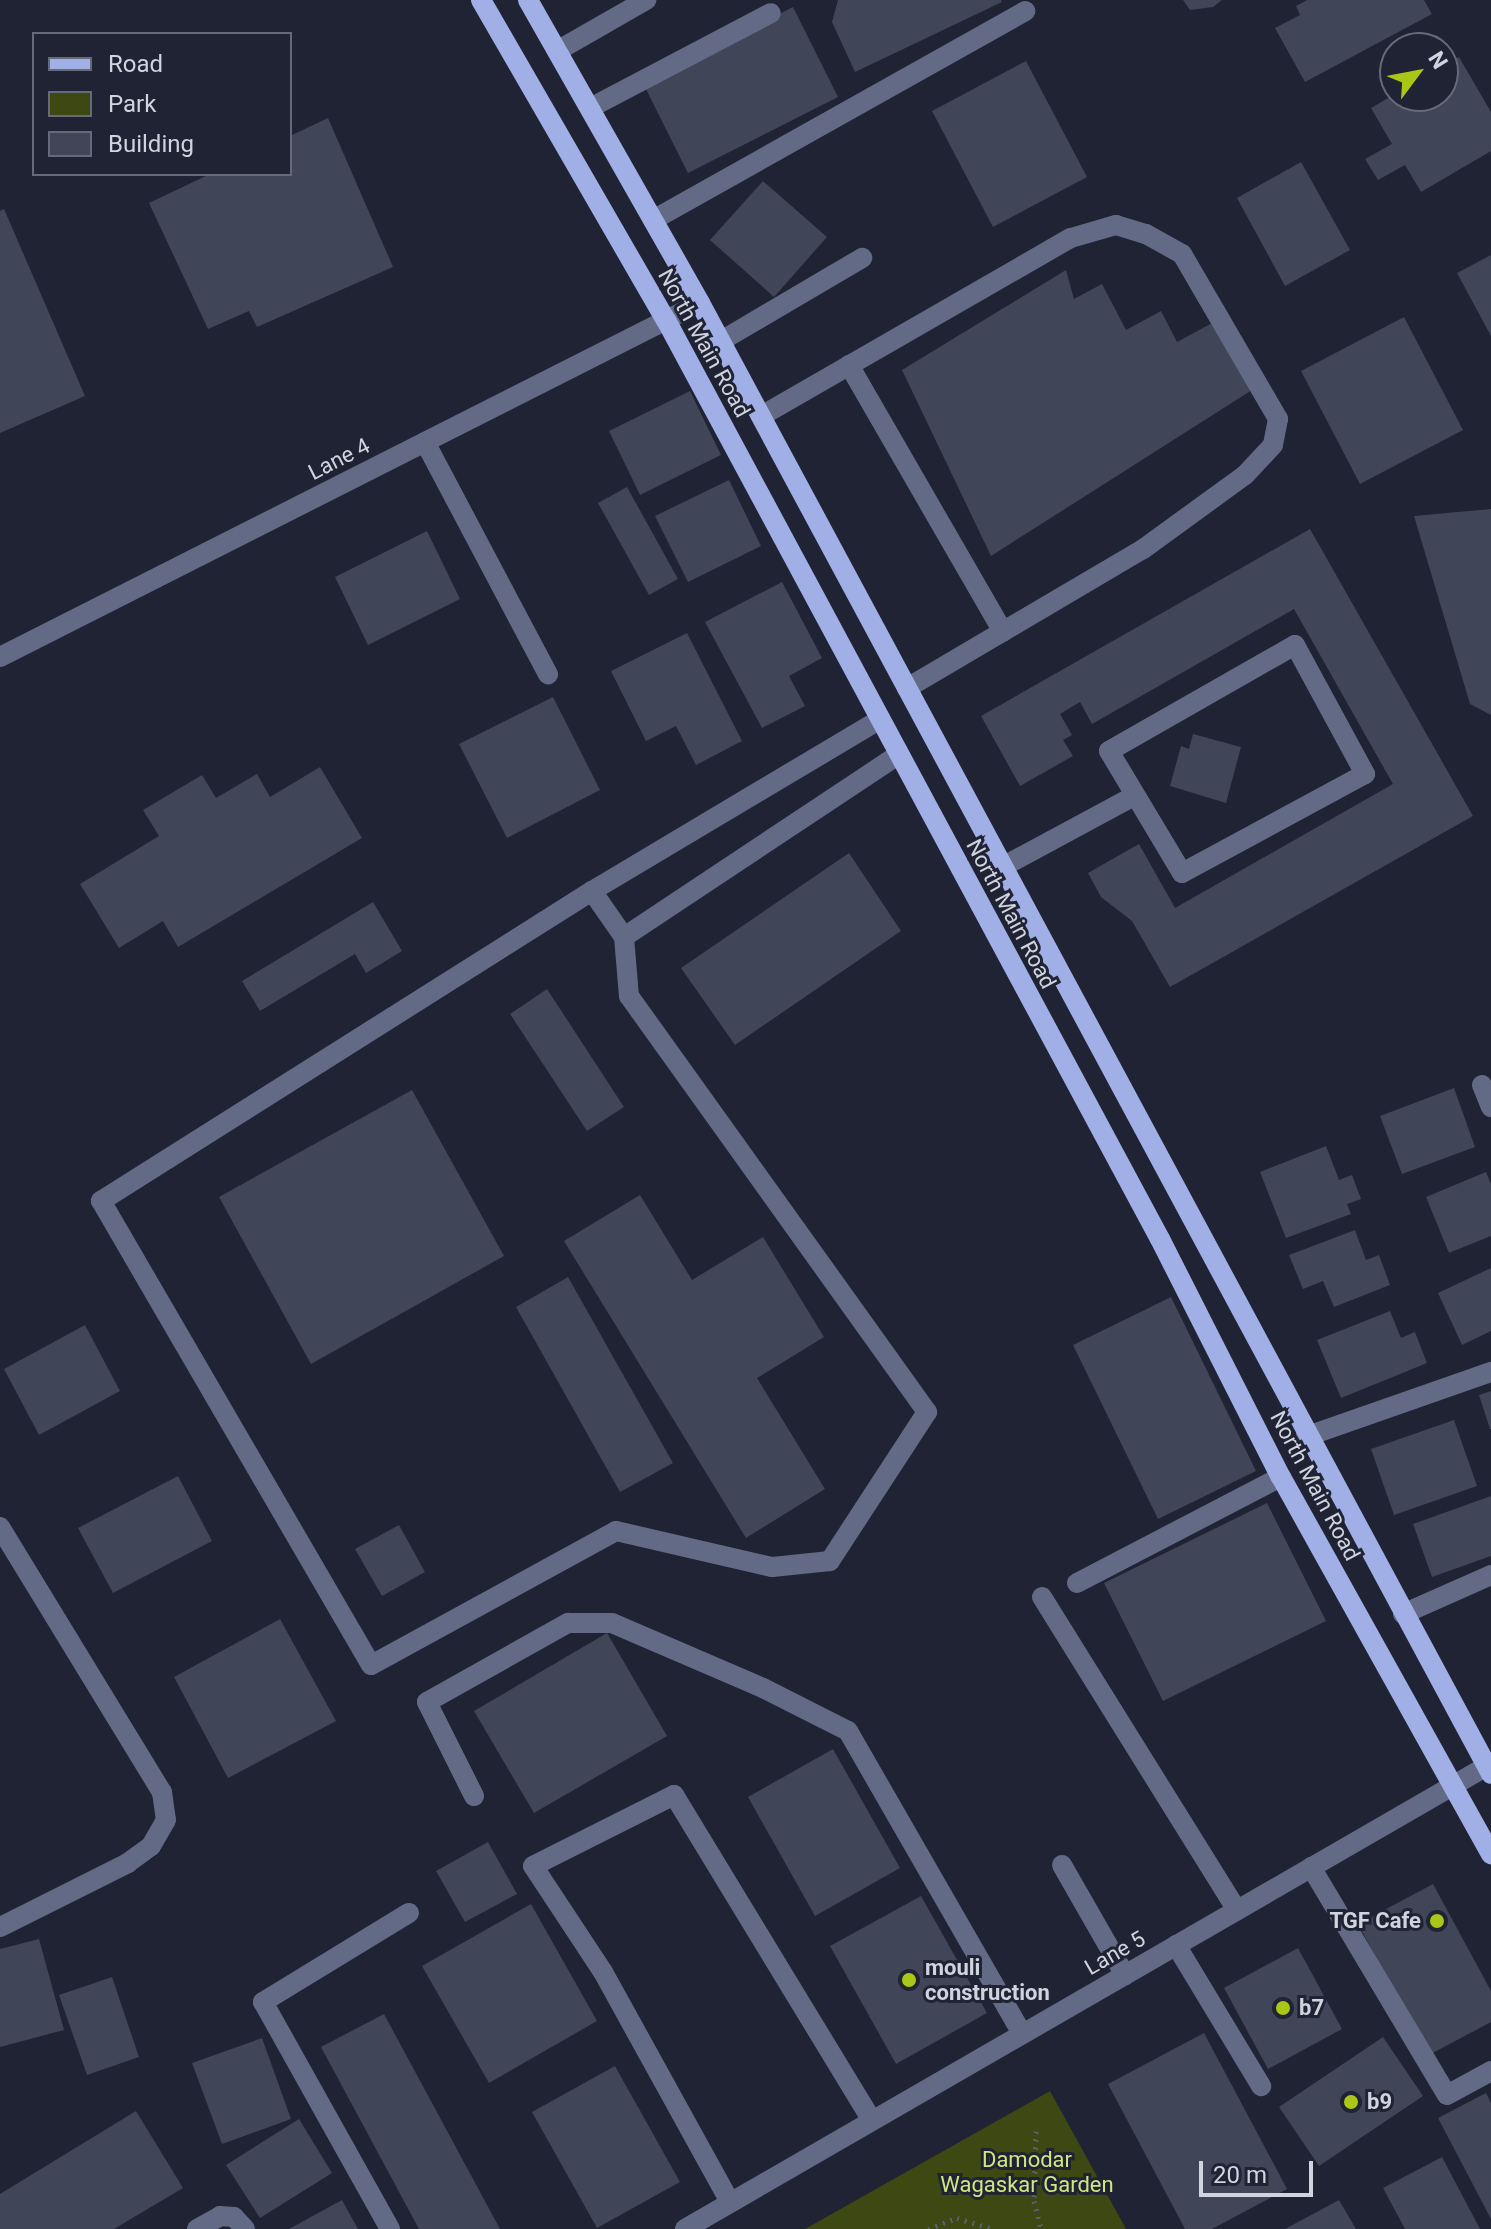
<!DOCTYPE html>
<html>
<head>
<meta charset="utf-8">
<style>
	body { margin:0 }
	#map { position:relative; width:1491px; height:2229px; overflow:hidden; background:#1f2334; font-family:Roboto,sans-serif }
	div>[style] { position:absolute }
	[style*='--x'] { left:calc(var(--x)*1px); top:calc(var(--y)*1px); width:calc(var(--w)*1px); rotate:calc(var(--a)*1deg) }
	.green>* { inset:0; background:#3d4812 }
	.building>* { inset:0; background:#404557 }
	.path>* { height:5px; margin-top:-2.5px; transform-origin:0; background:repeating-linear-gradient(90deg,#5a5e6d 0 2px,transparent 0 8px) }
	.minor>* { height:20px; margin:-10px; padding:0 10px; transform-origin:10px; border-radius:10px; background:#626a85 }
	.major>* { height:20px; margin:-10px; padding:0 10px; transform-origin:10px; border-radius:10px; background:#a1afe7 }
	.dots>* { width:22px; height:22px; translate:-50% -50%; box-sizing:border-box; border:4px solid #1f2334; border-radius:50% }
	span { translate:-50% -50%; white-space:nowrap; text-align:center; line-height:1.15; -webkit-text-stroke:6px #1f2334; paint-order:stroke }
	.street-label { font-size:22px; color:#d0d4df }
	.poi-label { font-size:22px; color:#d0d4df; font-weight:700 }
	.right { translate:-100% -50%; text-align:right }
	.left { translate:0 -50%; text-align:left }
	.park-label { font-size:22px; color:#cfe683 }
	.legend { position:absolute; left:32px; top:32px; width:260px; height:144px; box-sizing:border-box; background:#1f2334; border:2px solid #666a78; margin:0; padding:10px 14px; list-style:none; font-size:24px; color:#d0d4df }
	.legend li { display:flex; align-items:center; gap:16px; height:40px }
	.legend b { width:40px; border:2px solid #666a78 }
	.north { position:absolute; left:1379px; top:32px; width:80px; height:80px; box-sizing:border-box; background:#1f2334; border:2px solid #666a78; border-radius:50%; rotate:58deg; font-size:22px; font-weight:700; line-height:32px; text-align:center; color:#d0d4df }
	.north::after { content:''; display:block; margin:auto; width:28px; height:36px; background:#aac717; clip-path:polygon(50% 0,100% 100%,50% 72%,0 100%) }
	.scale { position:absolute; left:1199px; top:2161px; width:114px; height:36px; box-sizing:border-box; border:4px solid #d0d4df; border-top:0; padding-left:10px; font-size:24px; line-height:28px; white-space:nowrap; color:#d0d4df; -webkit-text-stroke:6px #1f2334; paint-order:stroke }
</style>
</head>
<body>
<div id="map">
	<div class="green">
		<div style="clip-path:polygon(1050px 2091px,1126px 2229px,805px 2229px)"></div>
	</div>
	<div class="building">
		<div style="clip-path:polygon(838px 0,1001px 0,1002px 2px,855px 72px,832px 22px)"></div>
		<div style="clip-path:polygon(1183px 0,1222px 0,1213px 7px,1190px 10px)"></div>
		<div style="clip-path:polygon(1307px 0,1424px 0,1432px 14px,1305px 82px,1275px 28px,1300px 15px,1296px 6px)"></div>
		<div style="clip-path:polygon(793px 7px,838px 97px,688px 173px,643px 83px)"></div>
		<div style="clip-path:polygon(1459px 57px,1491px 112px,1491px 151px,1421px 192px,1405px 165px,1378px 180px,1365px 159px,1392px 144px,1371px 108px,1395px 94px,1443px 96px,1443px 66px)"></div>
		<div style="clip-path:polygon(1026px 61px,1087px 177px,993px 227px,932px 111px)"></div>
		<div style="clip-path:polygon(328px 118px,393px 267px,257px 327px,249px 311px,208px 329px,149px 203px,210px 174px,290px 174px,290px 136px)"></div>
		<div style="clip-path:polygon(1301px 162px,1350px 250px,1285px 286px,1237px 198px)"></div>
		<div style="clip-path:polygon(763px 181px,827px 237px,774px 297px,710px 240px)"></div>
		<div style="clip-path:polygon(4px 209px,85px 396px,0 433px,0 211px)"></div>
		<div style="clip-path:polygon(1491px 255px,1491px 336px,1457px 273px)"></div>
		<div style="clip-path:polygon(1066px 270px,1074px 299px,1102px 284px,1126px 330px,1161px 311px,1177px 342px,1214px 322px,1252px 390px,991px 556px,902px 370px)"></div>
		<div style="clip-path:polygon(1404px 317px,1463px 430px,1360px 484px,1301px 371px)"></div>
		<div style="clip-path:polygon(690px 391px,721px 455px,640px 495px,609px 431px)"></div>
		<div style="clip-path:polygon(729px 480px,761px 546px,688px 582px,655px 516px)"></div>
		<div style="clip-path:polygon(627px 487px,678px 579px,649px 595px,598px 503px)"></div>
		<div style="clip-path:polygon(1491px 509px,1491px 715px,1470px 704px,1414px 516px)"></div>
		<div style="clip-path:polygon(1310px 529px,1473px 816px,1170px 987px,1132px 921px,1101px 897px,1088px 873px,1139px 844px,1175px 908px,1393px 784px,1294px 609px,1092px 724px,1080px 702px,1060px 714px,1072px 735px,1063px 740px,1073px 756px,1020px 786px,981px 716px)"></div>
		<div style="clip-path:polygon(427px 531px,460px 599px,368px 645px,335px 577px)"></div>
		<div style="clip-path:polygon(782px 582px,822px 658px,789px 676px,805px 706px,762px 728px,705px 622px)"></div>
		<div style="clip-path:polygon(687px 633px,742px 741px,696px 765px,676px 726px,646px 741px,611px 671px)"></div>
		<div style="clip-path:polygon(553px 697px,600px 790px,507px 838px,459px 744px)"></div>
		<div style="clip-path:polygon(1193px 734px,1241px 747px,1226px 803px,1170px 786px,1181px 746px,1189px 749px)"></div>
		<div style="clip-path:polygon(320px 767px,362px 838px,178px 947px,163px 921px,119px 948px,80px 884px,159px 836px,143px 810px,202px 775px,216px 798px,257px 774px,270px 797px)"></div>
		<div style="clip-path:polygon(849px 853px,901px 931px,735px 1045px,681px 968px)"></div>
		<div style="clip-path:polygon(373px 902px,402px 951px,366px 973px,355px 954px,260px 1011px,242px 981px)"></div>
		<div style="clip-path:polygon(547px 989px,624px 1107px,587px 1131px,510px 1014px)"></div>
		<div style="clip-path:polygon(1454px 1088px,1475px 1147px,1402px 1174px,1380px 1116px)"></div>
		<div style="clip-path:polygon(412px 1090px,504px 1256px,311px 1364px,219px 1197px)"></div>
		<div style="clip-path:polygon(1326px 1146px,1339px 1180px,1352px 1175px,1361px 1199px,1347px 1204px,1351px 1214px,1286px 1238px,1260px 1172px)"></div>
		<div style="clip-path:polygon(1486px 1172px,1491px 1184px,1491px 1236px,1449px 1253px,1426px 1197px)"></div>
		<div style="clip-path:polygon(640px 1195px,692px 1280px,763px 1237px,824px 1337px,757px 1378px,825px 1489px,746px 1538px,564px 1241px)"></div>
		<div style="clip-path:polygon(1355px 1230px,1366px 1260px,1379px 1255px,1390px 1285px,1334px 1307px,1323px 1281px,1303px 1289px,1289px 1255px)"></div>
		<div style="clip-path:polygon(1491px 1268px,1491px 1331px,1462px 1345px,1438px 1293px)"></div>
		<div style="clip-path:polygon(568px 1277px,673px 1463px,620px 1492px,516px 1307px)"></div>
		<div style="clip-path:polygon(1171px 1297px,1256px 1471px,1158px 1519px,1073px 1345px)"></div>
		<div style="clip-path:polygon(1390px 1311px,1401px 1338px,1415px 1332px,1427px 1363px,1341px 1398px,1317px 1340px)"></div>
		<div style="clip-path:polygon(85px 1325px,120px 1391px,39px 1435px,4px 1369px)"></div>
		<div style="clip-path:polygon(1491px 1391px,1491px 1429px,1490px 1429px,1479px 1395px)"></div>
		<div style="clip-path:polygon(1454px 1420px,1477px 1486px,1394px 1515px,1371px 1449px)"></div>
		<div style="clip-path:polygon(178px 1476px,212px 1541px,113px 1593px,78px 1528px)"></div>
		<div style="clip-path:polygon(1491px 1496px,1491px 1556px,1432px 1577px,1413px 1524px)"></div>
		<div style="clip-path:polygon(1267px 1503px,1326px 1621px,1163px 1701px,1104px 1583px)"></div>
		<div style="clip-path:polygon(399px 1525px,425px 1572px,382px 1596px,355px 1549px)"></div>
		<div style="clip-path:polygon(280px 1619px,336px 1721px,228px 1778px,174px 1677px)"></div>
		<div style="clip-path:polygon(607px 1633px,667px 1736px,534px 1813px,474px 1711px)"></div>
		<div style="clip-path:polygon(833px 1749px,900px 1868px,815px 1916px,748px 1797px)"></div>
		<div style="clip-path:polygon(488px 1842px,517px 1894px,465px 1922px,436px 1871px)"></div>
		<div style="clip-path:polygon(1433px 1884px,1491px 1991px,1491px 2022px,1429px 2055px,1358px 1924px)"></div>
		<div style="clip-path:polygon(921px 1896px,987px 2013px,896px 2064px,830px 1946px)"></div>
		<div style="clip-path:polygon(531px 1904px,597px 2021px,489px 2083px,422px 1966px)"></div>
		<div style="clip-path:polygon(39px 1939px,64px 2030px,0 2047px,0 1949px)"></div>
		<div style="clip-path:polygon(1298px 1948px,1342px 2029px,1268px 2069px,1224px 1988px)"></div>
		<div style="clip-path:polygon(112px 1977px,139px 2057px,87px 2075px,59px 1995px)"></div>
		<div style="clip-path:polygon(384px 2014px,500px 2229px,419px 2229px,321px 2047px)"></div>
		<div style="clip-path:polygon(1204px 2033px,1287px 2189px,1212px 2229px,1185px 2229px,1108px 2084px)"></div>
		<div style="clip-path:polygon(1383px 2037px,1423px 2096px,1319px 2166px,1279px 2107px)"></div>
		<div style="clip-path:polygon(262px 2038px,291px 2119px,222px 2144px,192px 2063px)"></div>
		<div style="clip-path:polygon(615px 2066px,680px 2182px,597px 2228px,532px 2112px)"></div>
		<div style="clip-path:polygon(1486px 2093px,1491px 2103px,1491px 2219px,1438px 2118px)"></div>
		<div style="clip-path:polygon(136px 2111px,183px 2188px,114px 2229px,0 2229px,0 2194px)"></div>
		<div style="clip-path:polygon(299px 2119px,332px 2173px,260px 2218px,226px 2165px)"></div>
		<div style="clip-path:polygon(1442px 2157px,1480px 2229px,1405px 2229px,1383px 2188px)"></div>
		<div style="clip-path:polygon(342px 2200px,358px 2229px,289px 2229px)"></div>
		<div style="clip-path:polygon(1339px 2200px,1356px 2229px,1285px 2229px)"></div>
	</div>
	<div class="path">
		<div style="--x:1036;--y:2131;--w:70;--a:91.6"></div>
		<div style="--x:1034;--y:2201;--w:29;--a:76"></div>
		<div style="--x:928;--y:2229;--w:31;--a:-21"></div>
		<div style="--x:957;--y:2218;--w:39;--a:17"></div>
	</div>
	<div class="minor">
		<div style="--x:557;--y:51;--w:103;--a:-29.8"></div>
		<div style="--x:590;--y:108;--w:204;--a:-27.7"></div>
		<div style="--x:653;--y:220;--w:427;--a:-29.3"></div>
		<div style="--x:721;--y:341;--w:164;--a:-30.5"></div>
		<div style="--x:849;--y:365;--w:308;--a:60"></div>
		<div style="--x:761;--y:416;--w:357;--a:-29.9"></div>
		<div style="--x:1071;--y:238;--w:47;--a:-16.1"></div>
		<div style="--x:1116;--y:225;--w:31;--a:17"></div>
		<div style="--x:1146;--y:234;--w:41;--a:29.1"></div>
		<div style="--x:1182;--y:254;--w:191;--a:59.8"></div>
		<div style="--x:1278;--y:419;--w:26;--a:101"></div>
		<div style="--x:1273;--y:445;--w:41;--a:133"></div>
		<div style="--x:1245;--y:475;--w:126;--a:144"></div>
		<div style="--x:1143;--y:549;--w:274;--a:149.5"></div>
		<div style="--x:425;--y:442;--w:263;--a:62.1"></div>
		<div style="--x:1295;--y:645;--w:147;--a:61.5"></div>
		<div style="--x:1365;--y:774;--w:208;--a:151.6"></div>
		<div style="--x:1182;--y:873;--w:142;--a:-120.9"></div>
		<div style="--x:1109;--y:751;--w:214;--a:-29.7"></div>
		<div style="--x:0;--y:657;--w:784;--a:-26.83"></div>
		<div style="--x:1004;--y:866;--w:145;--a:-28.3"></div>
		<div style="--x:592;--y:891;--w:56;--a:55.2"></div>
		<div style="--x:624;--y:937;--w:59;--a:85.2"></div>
		<div style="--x:629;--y:996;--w:512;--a:54.38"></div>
		<div style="--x:927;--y:1412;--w:178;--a:123.1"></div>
		<div style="--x:830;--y:1561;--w:58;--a:174.1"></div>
		<div style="--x:772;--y:1567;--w:160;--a:-167"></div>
		<div style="--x:616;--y:1531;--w:279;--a:151.3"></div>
		<div style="--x:371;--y:1665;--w:537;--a:-120.19"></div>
		<div style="--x:101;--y:1201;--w:581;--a:-32.27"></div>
		<div style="--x:592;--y:891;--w:334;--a:-30.8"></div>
		<div style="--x:624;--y:937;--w:329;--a:-33.6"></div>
		<div style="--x:1482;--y:1085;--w:24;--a:68"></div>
		<div style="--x:1305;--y:1437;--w:197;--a:-19.3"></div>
		<div style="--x:0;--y:1527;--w:311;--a:58.6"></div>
		<div style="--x:162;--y:1792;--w:28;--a:82"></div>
		<div style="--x:166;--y:1820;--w:30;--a:120"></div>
		<div style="--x:151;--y:1846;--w:29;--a:144"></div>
		<div style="--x:128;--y:1863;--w:143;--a:153.4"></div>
		<div style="--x:1077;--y:1583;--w:230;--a:-27.5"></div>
		<div style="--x:1042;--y:1597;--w:369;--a:58.1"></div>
		<div style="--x:1403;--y:1614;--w:96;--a:-23.9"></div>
		<div style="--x:474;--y:1796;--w:105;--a:-116.6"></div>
		<div style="--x:427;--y:1702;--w:162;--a:-29.3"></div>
		<div style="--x:568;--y:1623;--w:44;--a:0"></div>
		<div style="--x:612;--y:1623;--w:164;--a:23.3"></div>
		<div style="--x:763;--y:1688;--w:95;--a:26.8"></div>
		<div style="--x:848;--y:1731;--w:349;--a:60.1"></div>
		<div style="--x:1062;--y:1865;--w:127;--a:60.2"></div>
		<div style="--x:1311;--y:1867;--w:265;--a:59.2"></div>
		<div style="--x:1447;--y:2095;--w:50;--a:-28.6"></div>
		<div style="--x:1176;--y:1945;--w:165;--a:58.9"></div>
		<div style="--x:730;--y:2202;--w:263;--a:-118.9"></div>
		<div style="--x:603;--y:1972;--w:127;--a:-123.4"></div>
		<div style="--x:533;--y:1866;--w:158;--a:-26.7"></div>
		<div style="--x:674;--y:1795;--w:381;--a:58.7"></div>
		<div style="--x:197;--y:2229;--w:26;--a:-29"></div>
		<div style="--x:220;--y:2216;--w:14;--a:4"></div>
		<div style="--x:234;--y:2217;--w:16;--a:47"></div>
		<div style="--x:390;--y:2229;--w:260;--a:-119.2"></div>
		<div style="--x:263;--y:2002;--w:171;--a:-31.4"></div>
		<div style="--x:685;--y:2229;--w:926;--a:-30"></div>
	</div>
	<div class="major">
		<div style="--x:481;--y:0;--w:370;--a:60"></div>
		<div style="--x:666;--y:320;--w:1043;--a:61.74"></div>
		<div style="--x:1160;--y:1239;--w:267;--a:63.1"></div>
		<div style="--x:1281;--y:1477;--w:432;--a:60.9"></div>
		<div style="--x:528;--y:0;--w:348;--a:60.4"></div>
		<div style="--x:700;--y:303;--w:1670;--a:61.73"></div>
	</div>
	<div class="dots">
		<div style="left:1437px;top:1921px;background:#aac717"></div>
		<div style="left:909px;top:1980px;background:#aac717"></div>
		<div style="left:1283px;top:2008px;background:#aac717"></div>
		<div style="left:1351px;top:2102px;background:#aac717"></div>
	</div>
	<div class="street-label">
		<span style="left:704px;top:343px;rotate:61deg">North Main Road</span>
		<span style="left:339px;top:459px;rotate:-27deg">Lane 4</span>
		<span style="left:1011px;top:914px;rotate:62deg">North Main Road</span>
		<span style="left:1315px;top:1486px;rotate:62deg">North Main Road</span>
		<span style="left:1115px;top:1953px;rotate:-30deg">Lane 5</span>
	</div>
	<div class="poi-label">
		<span class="right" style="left:1421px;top:1921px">TGF Cafe</span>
		<span class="left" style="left:925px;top:1980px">mouli<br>construction</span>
		<span class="left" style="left:1299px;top:2008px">b7</span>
		<span class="left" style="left:1367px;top:2102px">b9</span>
	</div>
	<div class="park-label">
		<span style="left:1027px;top:2172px">Damodar<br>Wagaskar Garden</span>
	</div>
	<ul class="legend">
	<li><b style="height:10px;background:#a1afe7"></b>Road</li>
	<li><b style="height:22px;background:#3d4812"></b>Park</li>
	<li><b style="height:22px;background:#404557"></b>Building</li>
	</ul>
	<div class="north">N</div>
	<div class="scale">20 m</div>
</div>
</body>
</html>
